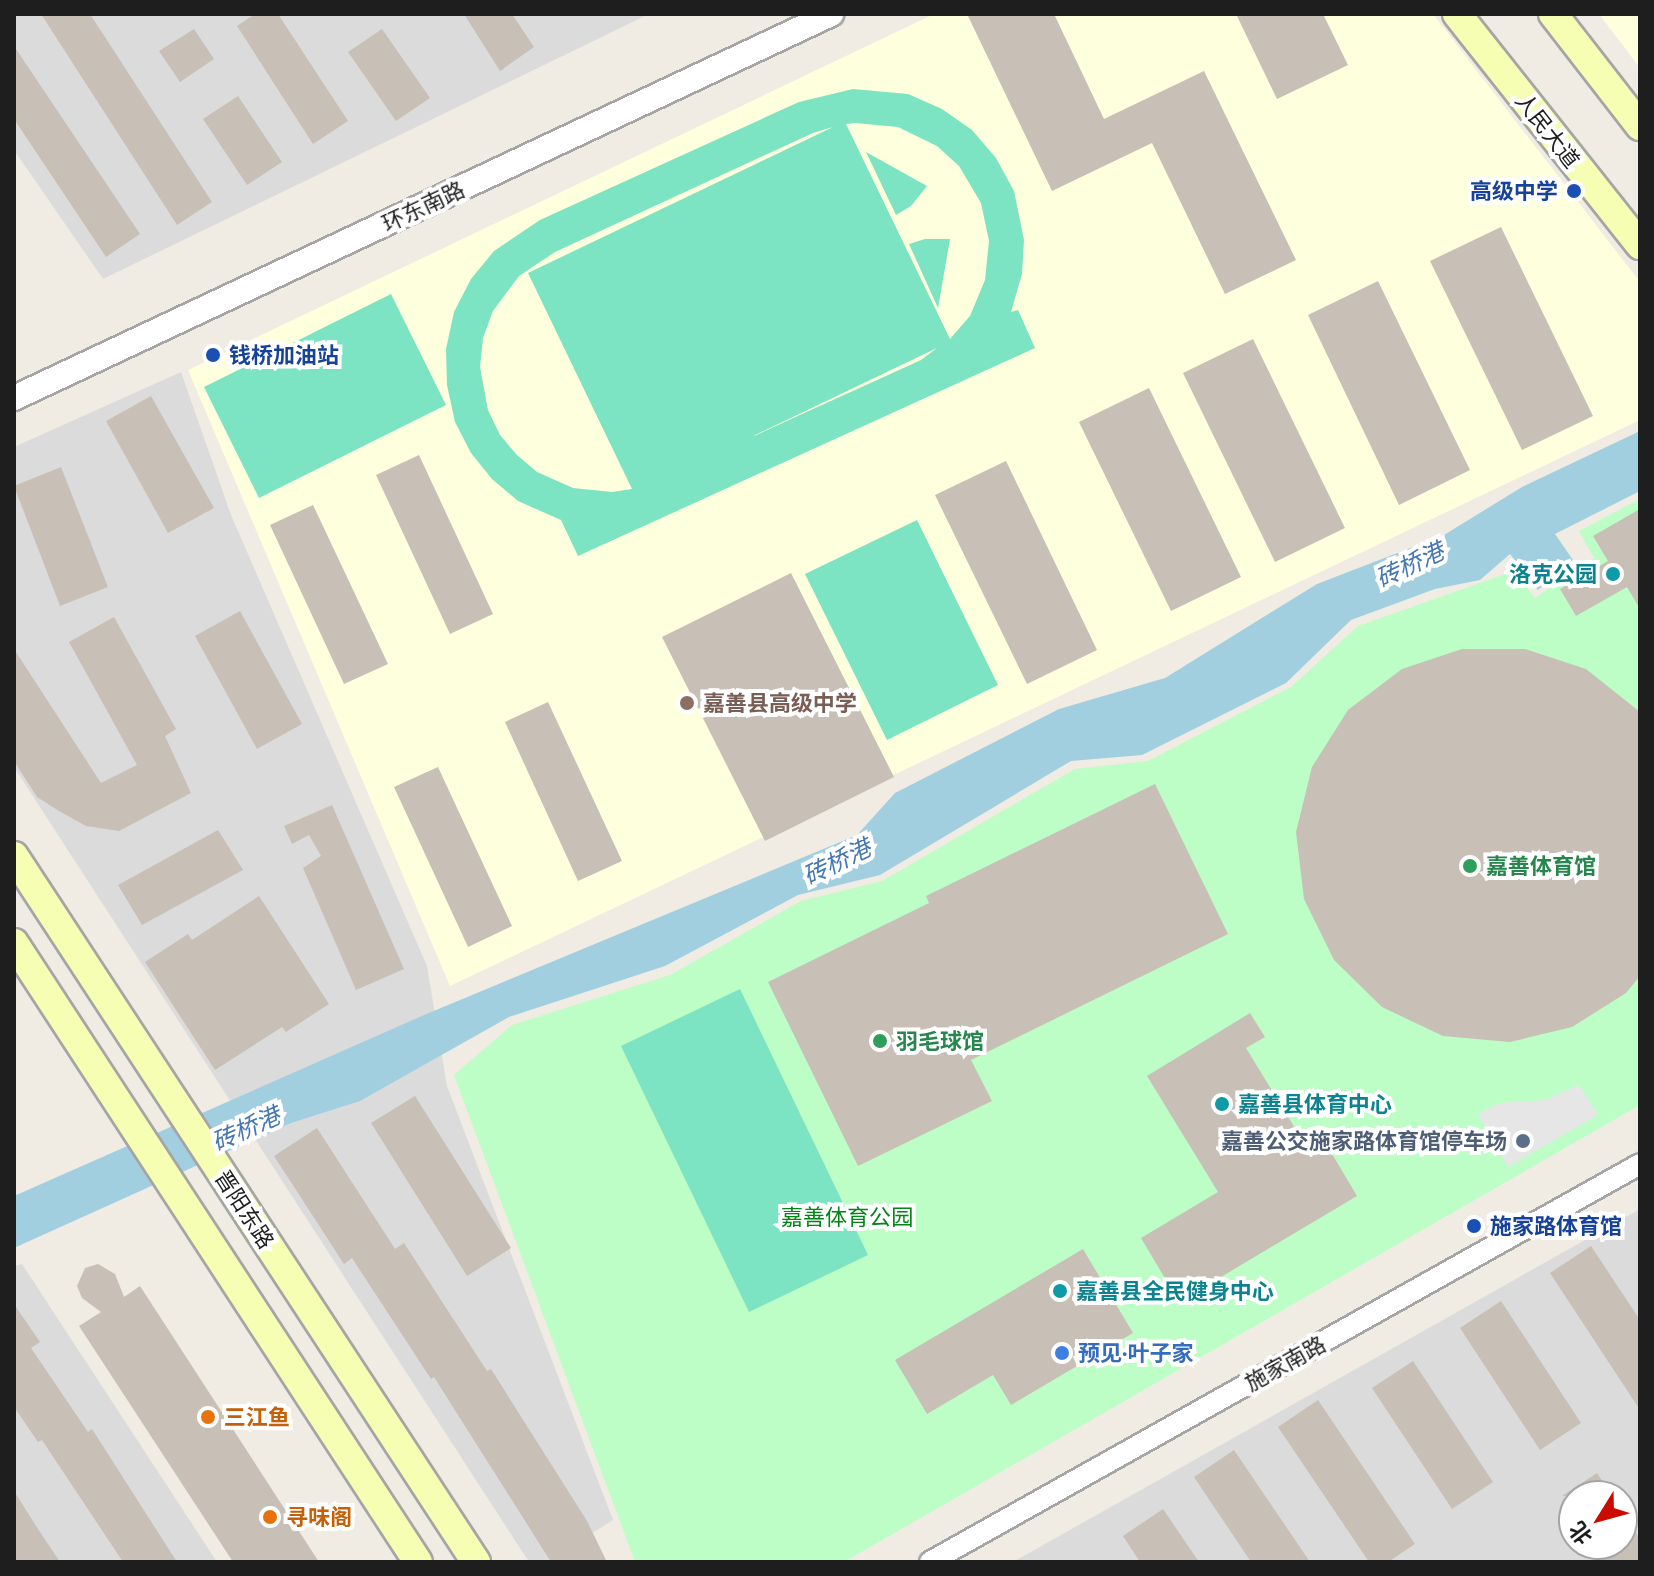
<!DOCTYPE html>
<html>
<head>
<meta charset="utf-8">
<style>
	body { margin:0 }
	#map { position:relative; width:1654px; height:1576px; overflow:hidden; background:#f0ece3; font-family:Ubuntu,"Noto Sans SC",sans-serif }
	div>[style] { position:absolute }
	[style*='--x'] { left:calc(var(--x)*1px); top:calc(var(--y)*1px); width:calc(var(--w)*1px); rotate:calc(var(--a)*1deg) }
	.residential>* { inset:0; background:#dcdbdb }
	.education>* { inset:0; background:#fdffdd }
	.park>* { inset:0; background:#bdfdc6 }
	.pitch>* { inset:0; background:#7ce4c2 }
	.parking>* { inset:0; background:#e6e6e6 }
	.water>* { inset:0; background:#a1cfe0 }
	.building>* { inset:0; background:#c8bfb6 }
	.roads { filter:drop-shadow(2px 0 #a5a5a5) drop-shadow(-2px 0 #a5a5a5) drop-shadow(0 2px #a5a5a5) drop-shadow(0 -2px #a5a5a5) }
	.minor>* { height:20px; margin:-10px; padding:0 10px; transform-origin:10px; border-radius:10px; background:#fff }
	.tertiary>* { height:24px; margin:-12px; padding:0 12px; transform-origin:12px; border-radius:12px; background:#fff }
	.secondary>* { height:28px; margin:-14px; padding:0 14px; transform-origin:14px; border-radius:14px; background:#f6feb3 }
	.dots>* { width:22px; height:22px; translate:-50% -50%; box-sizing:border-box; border:4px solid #fff; border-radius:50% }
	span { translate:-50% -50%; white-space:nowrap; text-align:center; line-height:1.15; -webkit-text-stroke:8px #fff; paint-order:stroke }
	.street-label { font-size:22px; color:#1e1e1e }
	.transit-label { font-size:22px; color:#164399; font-weight:700 }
	.right { translate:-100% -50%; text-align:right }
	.left { translate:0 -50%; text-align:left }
	.culture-label { font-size:22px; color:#0d838f; font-weight:700 }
	.education-label { font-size:22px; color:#785e54; font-weight:700 }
	.leisure-label { font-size:22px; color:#27864d; font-weight:700 }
	.service-label { font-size:22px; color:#4e5e75; font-weight:700 }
	.park-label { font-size:22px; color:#048416 }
	.shop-label { font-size:22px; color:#366cbe; font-weight:700 }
	.food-label { font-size:22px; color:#c56008; font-weight:700 }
	.water-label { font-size:24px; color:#4476b4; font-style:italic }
	.frame { position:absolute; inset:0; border:16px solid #1e1e1e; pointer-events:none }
	.north { position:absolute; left:1558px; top:1480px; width:80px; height:80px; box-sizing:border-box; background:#fff; border:2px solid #a5a5a5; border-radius:50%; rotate:233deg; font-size:22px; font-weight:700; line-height:32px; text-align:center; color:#1e1e1e }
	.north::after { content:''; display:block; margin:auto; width:28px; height:36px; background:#cc0b00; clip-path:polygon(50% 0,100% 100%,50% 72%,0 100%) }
</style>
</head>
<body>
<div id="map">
	<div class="residential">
		<div style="clip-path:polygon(14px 14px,649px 14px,103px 279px,14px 150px)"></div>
		<div style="clip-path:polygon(181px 372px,231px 515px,427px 966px,447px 1086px,613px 1520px,546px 1562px,529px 1562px,14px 767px,14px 447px)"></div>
		<div style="clip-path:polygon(evenodd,1640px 1209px,1640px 1562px,1013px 1562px,1640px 1209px,1574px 1496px,1622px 1496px,1622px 1544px,1574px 1544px,1574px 1496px)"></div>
		<div style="clip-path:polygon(22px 1264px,217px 1562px,14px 1562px,14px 1266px)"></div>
	</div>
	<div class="education">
		<div style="clip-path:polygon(934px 14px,1433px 14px,1640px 282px,1640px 420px,450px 986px,188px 370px)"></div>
		<div style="clip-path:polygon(1599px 14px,1640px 14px,1640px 68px)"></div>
	</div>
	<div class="park">
		<div style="clip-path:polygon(1640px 499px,1640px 1105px,844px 1562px,635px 1562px,454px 1075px,512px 1025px,670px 975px,801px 901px,882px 881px,1075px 769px,1148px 761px,1291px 687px,1358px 626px,1514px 571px,1535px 598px,1594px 558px,1579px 531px)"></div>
	</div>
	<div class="pitch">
		<div style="clip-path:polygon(evenodd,853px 89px,908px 94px,942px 109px,972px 130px,996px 158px,1014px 191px,1024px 240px,1022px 274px,1011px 312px,1018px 310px,1035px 348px,578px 556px,561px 520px,518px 501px,492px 479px,471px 453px,455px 422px,447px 385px,446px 349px,454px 312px,471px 279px,494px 251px,540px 220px,799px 102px,853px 89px,855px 123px,898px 127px,937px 146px,959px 166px,981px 203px,989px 241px,985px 280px,970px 316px,950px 339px,846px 124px,855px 123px,853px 89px,833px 127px,528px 273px,632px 489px,612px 492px,573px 488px,537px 472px,517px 455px,500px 435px,488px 410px,480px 367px,483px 338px,493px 311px,519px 276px,555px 252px,813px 133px,833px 127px,853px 89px,937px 348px,921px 360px,754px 436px,755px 435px,937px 348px)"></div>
		<div style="clip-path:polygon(866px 152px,927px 186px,911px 206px,896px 215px)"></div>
		<div style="clip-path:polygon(925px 239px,950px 239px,938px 308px,909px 244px)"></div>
		<div style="clip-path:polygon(391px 294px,446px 405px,259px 498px,204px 387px)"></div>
		<div style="clip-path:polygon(917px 520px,998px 685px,887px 740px,805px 574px)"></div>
		<div style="clip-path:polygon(740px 989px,868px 1255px,749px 1312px,621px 1046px)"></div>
	</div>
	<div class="parking">
		<div style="clip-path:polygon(1579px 1085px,1598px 1115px,1508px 1167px,1478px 1114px,1500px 1103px,1545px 1100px)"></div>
	</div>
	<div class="water">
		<div style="clip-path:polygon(1640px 431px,1640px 491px,1555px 534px,1573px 560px,1538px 590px,1510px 554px,1480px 580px,1435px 589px,1351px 620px,1286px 683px,1142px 755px,1071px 761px,880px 875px,798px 895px,665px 966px,509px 1017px,360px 1101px,291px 1123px,14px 1248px,14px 1196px,424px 1015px,857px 835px,895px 793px,1059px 709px,1165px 678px,1317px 584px,1444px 535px,1522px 487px)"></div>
	</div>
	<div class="building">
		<div style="clip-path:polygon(41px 14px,90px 14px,212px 202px,177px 225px)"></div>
		<div style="clip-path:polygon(255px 14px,278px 14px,348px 121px,313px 144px,237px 26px)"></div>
		<div style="clip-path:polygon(464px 14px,512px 14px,534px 47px,500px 71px)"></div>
		<div style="clip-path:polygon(967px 14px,1054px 14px,1104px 119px,1204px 71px,1296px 260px,1225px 294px,1152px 143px,1052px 191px)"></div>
		<div style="clip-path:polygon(1236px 14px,1323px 14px,1348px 65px,1277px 99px)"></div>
		<div style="clip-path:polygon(194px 29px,214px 59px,180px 82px,159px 51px)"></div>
		<div style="clip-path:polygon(382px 29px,430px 98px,396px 121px,348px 52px)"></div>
		<div style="clip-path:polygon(14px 46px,140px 234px,106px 257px,14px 119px)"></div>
		<div style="clip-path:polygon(238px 96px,282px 162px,247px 185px,203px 119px)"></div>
		<div style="clip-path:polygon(1501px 227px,1593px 416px,1522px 450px,1430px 261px)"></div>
		<div style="clip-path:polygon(1378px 281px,1470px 470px,1399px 505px,1308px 315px)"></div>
		<div style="clip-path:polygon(1253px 339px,1345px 528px,1275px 562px,1183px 373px)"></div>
		<div style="clip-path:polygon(1149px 388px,1241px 577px,1171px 611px,1079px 422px)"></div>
		<div style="clip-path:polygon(151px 396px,214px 508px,168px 533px,106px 421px)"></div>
		<div style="clip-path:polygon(419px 455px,493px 614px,450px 634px,376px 475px)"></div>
		<div style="clip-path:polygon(1006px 461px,1097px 650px,1027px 684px,935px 495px)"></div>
		<div style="clip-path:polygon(61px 467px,108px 587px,60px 606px,14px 486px)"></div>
		<div style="clip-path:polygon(313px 505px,388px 664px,344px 684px,270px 525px)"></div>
		<div style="clip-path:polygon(1640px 509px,1640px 609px,1627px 587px,1576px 616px,1560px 589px,1608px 561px,1593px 536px)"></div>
		<div style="clip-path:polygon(791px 573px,894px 777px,765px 841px,662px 637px)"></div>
		<div style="clip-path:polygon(240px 611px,302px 724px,257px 749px,195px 636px)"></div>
		<div style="clip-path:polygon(114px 617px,176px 729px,165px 736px,191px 793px,119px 831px,86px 826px,59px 811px,37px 797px,14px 761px,14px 649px,101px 783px,137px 765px,69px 642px)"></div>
		<div style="clip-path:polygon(1462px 649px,1525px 649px,1586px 669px,1640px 712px,1640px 976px,1626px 993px,1572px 1027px,1510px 1042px,1443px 1036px,1382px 1007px,1334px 960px,1304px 899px,1296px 832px,1312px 767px,1348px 710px,1402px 669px)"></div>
		<div style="clip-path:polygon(548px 702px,622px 861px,578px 881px,505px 722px)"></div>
		<div style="clip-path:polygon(438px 767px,512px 926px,468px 947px,394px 787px)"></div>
		<div style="clip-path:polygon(1155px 784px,1228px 934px,971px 1060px,992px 1101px,858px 1166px,768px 982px,929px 903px,926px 896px)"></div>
		<div style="clip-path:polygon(332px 805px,404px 969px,356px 990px,303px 868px,321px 856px,309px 835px,292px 844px,284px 826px)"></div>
		<div style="clip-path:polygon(218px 830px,243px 870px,142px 925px,118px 885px)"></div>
		<div style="clip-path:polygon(259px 896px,329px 1004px,286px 1032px,282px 1027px,215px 1070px,145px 962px,188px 934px,192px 940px)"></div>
		<div style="clip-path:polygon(1250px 1013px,1265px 1037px,1246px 1048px,1303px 1141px,1319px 1132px,1357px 1196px,1179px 1302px,1141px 1238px,1218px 1192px,1147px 1076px)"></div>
		<div style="clip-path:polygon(415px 1096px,511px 1248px,467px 1276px,371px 1123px)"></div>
		<div style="clip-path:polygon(317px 1128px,395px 1249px,404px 1243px,487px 1371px,491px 1369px,587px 1521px,607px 1562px,551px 1562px,434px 1377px,431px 1379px,352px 1258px,344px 1264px,274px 1156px)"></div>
		<div style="clip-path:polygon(1591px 1246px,1640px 1320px,1640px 1410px,1550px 1273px)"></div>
		<div style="clip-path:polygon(1083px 1249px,1133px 1333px,1011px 1405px,993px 1375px,927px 1414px,895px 1360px)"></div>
		<div style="clip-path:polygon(98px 1264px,115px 1274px,124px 1297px,140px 1286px,319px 1562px,233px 1562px,79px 1326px,101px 1312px,82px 1298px,77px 1286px,85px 1268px)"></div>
		<div style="clip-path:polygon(1501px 1301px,1581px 1423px,1540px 1450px,1460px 1328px)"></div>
		<div style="clip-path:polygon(14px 1304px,40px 1342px,31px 1348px,88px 1432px,92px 1429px,177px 1562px,123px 1562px,42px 1440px,38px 1442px,14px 1407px)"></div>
		<div style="clip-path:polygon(1413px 1361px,1493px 1482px,1452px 1509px,1372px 1388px)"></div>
		<div style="clip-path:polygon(1318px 1400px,1415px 1544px,1388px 1562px,1369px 1562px,1278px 1427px)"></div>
		<div style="clip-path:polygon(1234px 1450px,1310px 1562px,1251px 1562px,1194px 1477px)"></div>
		<div style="clip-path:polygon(1597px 1473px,1612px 1496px,1562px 1496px)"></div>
		<div style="clip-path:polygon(14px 1491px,36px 1526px,60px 1562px,14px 1562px)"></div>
		<div style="clip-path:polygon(1163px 1509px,1199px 1562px,1140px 1562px,1123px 1536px)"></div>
		<div style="clip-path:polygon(1622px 1512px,1640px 1539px,1640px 1562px,1595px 1562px,1584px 1544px,1622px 1544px)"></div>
	</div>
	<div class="roads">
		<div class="minor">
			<div style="--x:930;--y:1562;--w:814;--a:-29.27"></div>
		</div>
		<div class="tertiary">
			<div style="--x:14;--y:398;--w:903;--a:-25.17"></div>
		</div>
		<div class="secondary">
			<div style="--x:1457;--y:14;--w:295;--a:51.6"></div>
			<div style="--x:1553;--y:14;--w:142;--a:52.2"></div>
			<div style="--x:14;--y:856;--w:844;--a:56.8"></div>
			<div style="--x:14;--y:943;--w:739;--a:56.87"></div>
		</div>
	</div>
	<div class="dots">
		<div style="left:1574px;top:191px;background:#1a4fb4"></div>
		<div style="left:213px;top:355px;background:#1a4fb4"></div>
		<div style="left:1613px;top:574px;background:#0f9aa8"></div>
		<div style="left:687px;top:703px;background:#8d6e63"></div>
		<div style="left:1470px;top:866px;background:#2e9e5b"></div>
		<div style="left:880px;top:1041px;background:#2e9e5b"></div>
		<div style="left:1222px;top:1104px;background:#0f9aa8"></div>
		<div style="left:1523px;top:1141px;background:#5c6f8a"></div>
		<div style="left:1474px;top:1226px;background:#1a4fb4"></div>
		<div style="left:1060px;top:1291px;background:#0f9aa8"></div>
		<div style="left:1062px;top:1353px;background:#3f7fe0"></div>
		<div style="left:208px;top:1417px;background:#e8710a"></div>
		<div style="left:270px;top:1517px;background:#e8710a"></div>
	</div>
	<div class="street-label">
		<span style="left:1548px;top:130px;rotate:52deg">人民大道</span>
		<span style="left:423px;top:206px;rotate:-25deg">环东南路</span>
		<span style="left:245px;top:1209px;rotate:57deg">晋阳东路</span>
		<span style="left:1285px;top:1363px;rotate:-29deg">施家南路</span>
	</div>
	<div class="transit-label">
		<span class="right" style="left:1558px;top:191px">高级中学</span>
		<span class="left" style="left:229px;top:355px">钱桥加油站</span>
		<span class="left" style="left:1490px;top:1226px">施家路体育馆</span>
	</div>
	<div class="culture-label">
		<span class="right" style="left:1597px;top:574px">洛克公园</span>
		<span class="left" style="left:1238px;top:1104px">嘉善县体育中心</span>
		<span class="left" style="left:1076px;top:1291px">嘉善县全民健身中心</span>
	</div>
	<div class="education-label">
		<span class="left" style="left:703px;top:703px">嘉善县高级中学</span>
	</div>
	<div class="leisure-label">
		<span class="left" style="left:1486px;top:866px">嘉善体育馆</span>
		<span class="left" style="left:896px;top:1041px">羽毛球馆</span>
	</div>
	<div class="service-label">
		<span class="right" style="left:1507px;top:1141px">嘉善公交施家路体育馆停车场</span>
	</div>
	<div class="park-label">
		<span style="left:847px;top:1217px">嘉善体育公园</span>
	</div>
	<div class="shop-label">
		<span class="left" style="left:1078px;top:1353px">预见·叶子家</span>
	</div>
	<div class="food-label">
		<span class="left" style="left:224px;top:1417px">三江鱼</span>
		<span class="left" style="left:286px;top:1517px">寻味阁</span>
	</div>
	<div class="water-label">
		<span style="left:1410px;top:565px;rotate:-25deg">砖桥港</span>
		<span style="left:837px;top:862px;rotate:-26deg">砖桥港</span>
		<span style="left:246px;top:1129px;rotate:-24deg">砖桥港</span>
	</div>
	<div class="frame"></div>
	<div class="north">北</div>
</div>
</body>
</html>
